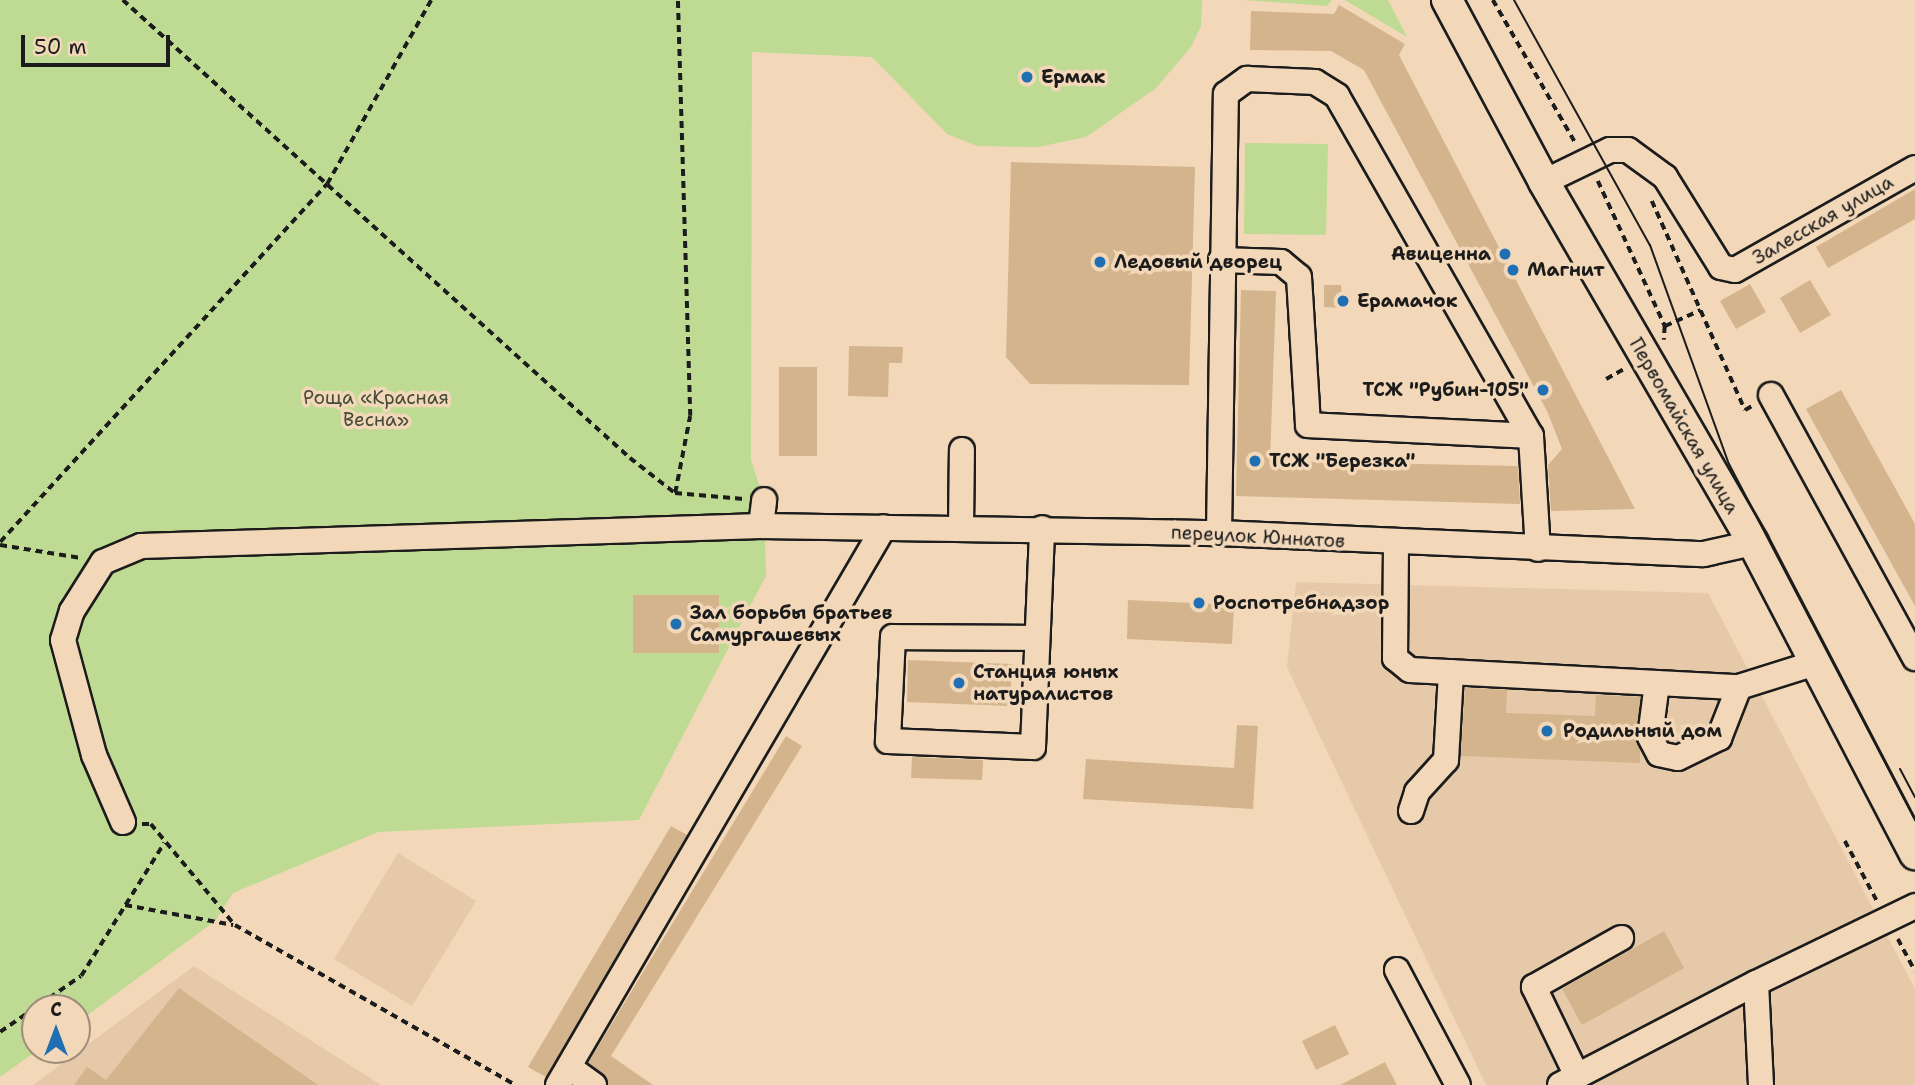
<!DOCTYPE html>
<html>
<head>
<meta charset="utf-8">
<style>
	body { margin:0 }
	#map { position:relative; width:1915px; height:1085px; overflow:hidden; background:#f2d8b9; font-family:"Shantell Sans",sans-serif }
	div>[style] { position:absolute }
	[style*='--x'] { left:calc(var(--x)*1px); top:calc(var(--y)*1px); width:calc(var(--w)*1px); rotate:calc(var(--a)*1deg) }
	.built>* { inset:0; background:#e5c9a9 }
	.green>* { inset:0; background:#bfdb93 }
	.building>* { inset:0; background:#d4b48c }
	.path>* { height:3.5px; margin-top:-1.75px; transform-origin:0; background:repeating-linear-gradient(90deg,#1c1c1c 0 7px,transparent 0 12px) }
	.roads { filter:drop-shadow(2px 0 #1c1c1c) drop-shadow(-2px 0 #1c1c1c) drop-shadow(0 2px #1c1c1c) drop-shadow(0 -2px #1c1c1c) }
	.minor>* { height:24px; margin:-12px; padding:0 12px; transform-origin:12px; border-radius:12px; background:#f2d8b9 }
	.major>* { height:30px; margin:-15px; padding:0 15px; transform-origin:15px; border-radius:15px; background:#f2d8b9 }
	.tram>* { height:2px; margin:-1px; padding:0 1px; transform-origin:1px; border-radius:1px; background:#1c1c1c }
	.dots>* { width:19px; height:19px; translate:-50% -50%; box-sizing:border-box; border:4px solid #f2d8b9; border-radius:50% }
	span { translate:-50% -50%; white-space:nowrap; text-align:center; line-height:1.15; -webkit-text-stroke:7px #f2d8b9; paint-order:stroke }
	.poi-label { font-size:19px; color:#1c1c1c; font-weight:700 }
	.left { translate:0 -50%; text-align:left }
	.right { translate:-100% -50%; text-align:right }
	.street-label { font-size:19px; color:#1c1c1c }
	.park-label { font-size:19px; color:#454c3a }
	.north { position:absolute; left:21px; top:994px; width:70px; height:70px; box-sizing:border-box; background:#f2d8b9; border:2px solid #9c8d7a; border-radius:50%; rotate:0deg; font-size:19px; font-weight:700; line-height:28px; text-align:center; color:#1c1c1c }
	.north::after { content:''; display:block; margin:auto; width:24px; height:32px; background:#1f6fb2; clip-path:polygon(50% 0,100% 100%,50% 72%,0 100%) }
	.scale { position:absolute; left:21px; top:35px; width:149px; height:32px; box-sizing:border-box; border:4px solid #1c1c1c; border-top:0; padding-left:9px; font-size:21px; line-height:24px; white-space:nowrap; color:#1c1c1c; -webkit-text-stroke:5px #f2d8b9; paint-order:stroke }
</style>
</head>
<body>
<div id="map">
	<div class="built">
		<div style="clip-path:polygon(1296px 582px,1708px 593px,1915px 989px,1915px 1085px,1486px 1085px,1287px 667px)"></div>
		<div style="clip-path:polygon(398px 853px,476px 901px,412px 1006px,334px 959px)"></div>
		<div style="clip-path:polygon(194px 966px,381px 1085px,33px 1085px)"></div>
	</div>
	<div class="green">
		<div style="clip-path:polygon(0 0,1202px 0,1201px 26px,1191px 47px,1155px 89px,1086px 137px,1038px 147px,977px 146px,947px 134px,872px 57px,752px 52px,751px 460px,764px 500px,766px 576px,639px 820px,378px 832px,233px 893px,215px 921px,77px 1023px,77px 1008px,35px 1008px,38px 1050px,0 1077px)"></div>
		<div style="clip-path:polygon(1243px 0,1332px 0,1327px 6px)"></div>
		<div style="clip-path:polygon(1345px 0,1388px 0,1407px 37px)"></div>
		<div style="clip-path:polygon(1245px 143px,1328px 144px,1326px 235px,1244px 234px)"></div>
	</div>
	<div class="building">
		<div style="clip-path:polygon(1339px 5px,1405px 44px,1399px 55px,1635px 509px,1551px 511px,1548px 465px,1562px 449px,1547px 411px,1364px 70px,1331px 51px,1250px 50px,1251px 11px,1334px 14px)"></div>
		<div style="clip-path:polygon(1011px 162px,1195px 167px,1189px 385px,1030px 384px,1006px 357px)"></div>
		<div style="clip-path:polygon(1915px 189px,1915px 219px,1828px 268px,1816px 247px)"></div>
		<div style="clip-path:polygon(1810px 280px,1831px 315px,1800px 333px,1780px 298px)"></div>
		<div style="clip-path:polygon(1750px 284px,1766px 312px,1736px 329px,1720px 301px)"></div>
		<div style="clip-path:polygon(1324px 285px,1341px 285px,1343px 308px,1324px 307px)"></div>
		<div style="clip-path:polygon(1241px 290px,1276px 291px,1270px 461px,1518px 466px,1520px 504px,1236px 496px)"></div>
		<div style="clip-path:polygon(849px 346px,903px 347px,902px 363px,889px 363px,888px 397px,848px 396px)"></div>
		<div style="clip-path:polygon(779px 367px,817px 367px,817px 456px,779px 456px)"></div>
		<div style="clip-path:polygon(1841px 390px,1915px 524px,1915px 606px,1806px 409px)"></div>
		<div style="clip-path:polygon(633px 595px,719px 595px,719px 653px,633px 653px)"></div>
		<div style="clip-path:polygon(1128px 600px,1234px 605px,1232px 644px,1127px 639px)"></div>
		<div style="clip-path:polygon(908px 660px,1012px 664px,1010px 706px,907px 702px)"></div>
		<div style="clip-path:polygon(1465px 688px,1507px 690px,1506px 713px,1595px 716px,1596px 695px,1640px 697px,1640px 763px,1461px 756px)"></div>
		<div style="clip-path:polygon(1237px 725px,1258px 726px,1253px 809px,1083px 799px,1086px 759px,1234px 768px)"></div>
		<div style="clip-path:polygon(786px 736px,802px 746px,611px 1056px,653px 1085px,609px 1085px,588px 1063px)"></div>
		<div style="clip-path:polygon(912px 757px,983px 760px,982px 780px,911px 778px)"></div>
		<div style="clip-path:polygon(671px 826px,687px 835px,546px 1077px,528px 1067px)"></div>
		<div style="clip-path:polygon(1664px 931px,1684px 968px,1582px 1025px,1562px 989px)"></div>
		<div style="clip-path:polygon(179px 988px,318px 1085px,74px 1085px,87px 1067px,106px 1080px)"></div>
		<div style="clip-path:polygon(1335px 1025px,1349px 1054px,1316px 1070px,1302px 1041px)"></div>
		<div style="clip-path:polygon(1385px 1062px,1397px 1085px,1340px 1085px)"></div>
	</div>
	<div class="path">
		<div style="--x:123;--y:0;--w:683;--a:42.09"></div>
		<div style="--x:630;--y:458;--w:57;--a:37.9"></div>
		<div style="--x:675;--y:493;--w:69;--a:5"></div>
		<div style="--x:1493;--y:0;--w:166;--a:60"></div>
		<div style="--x:1598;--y:181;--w:160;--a:65.2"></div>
		<div style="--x:1665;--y:326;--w:14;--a:94"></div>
		<div style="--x:1652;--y:201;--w:229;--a:66"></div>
		<div style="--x:1745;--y:410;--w:10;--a:-29"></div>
		<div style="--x:1665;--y:326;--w:39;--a:-24"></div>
		<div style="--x:1606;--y:379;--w:23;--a:-29"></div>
		<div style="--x:675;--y:493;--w:78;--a:-79"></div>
		<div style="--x:690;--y:416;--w:416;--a:-91.7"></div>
		<div style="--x:0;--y:542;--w:485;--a:-47.6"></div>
		<div style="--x:327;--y:184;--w:211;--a:-60.5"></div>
		<div style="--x:0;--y:545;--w:82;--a:9.1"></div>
		<div style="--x:142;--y:824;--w:9;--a:0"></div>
		<div style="--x:151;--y:824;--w:131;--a:50.3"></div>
		<div style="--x:235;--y:925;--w:323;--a:29.7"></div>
		<div style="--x:1845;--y:841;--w:68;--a:61.9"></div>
		<div style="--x:125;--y:905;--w:110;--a:10.5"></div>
		<div style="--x:1898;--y:939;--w:36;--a:62"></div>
		<div style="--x:0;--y:1032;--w:98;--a:-34.7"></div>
		<div style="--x:81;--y:976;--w:157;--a:-58"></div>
	</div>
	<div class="roads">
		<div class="minor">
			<div style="--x:1544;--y:182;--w:73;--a:-25.9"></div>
			<div style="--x:1610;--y:150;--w:18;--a:0"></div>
			<div style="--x:1628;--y:150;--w:46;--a:36.1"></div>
			<div style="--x:1665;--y:177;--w:106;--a:58.1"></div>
			<div style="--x:1721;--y:267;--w:14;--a:12"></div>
			<div style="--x:1735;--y:270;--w:207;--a:-29.5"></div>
			<div style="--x:1221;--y:260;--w:60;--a:1.9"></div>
			<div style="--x:1281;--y:262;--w:23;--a:40"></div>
			<div style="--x:1299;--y:277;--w:148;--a:86.5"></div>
			<div style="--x:1308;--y:425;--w:223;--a:2.8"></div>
			<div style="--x:1771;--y:395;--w:300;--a:61.3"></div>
			<div style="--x:761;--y:526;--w:26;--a:-83"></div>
			<div style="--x:961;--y:527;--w:77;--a:-89.3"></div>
			<div style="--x:1219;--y:533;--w:439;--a:-89.1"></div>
			<div style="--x:1226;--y:94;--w:26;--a:-36"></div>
			<div style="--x:1247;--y:79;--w:68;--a:2.5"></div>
			<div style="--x:1315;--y:82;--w:26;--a:32"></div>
			<div style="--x:1337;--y:96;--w:391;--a:60.3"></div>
			<div style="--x:1531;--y:436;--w:113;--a:86.5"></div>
			<div style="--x:1396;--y:545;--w:113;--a:90.5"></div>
			<div style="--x:1395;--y:658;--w:19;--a:39"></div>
			<div style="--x:1410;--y:670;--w:329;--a:3"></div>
			<div style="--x:1739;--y:687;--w:80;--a:-17.5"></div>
			<div style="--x:1036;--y:638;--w:143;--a:-179.6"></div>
			<div style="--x:893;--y:637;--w:104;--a:92.8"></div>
			<div style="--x:888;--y:741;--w:145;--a:2.4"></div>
			<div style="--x:1033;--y:747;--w:219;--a:-87.6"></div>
			<div style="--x:1657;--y:683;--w:54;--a:97.4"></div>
			<div style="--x:1650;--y:737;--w:19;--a:62"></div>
			<div style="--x:1659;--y:754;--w:19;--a:12"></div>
			<div style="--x:1678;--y:758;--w:46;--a:-26"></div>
			<div style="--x:1719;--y:738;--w:55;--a:-68.6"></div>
			<div style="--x:1411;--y:811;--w:20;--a:-72"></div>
			<div style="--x:1417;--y:792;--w:43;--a:-47.8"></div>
			<div style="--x:1446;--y:760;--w:88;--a:-86.7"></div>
			<div style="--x:123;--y:822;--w:73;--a:-113.4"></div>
			<div style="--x:94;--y:755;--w:119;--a:-105.1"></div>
			<div style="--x:63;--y:640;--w:30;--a:-73"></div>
			<div style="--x:72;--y:611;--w:58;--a:-57.7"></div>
			<div style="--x:103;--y:562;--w:41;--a:-22.8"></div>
			<div style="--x:141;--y:546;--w:620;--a:-1.85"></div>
			<div style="--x:761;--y:526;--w:458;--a:0.9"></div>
			<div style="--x:1219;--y:533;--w:485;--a:2.5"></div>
			<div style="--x:1704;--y:554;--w:50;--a:-12.7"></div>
			<div style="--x:1397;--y:970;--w:130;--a:62.1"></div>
			<div style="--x:569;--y:1067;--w:31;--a:36"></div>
			<div style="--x:1577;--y:1076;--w:99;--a:-115.8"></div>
			<div style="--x:1534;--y:987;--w:100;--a:-29.4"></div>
			<div style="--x:558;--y:1085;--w:646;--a:-59.71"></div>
			<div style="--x:1560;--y:1085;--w:221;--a:-27.5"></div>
			<div style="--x:1761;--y:1085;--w:102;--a:-92.8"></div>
			<div style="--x:1756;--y:983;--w:177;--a:-25.8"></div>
		</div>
		<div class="major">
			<div style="--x:1447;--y:0;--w:206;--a:61.9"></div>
			<div style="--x:1544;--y:182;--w:417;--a:59.9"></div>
			<div style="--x:1753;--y:543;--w:351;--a:62.5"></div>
		</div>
	</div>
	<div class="tram">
		<div style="--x:1514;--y:0;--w:280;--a:61"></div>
		<div style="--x:1650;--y:245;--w:233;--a:70.2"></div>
		<div style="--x:1729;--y:464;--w:402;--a:62.4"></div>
		<div style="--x:1900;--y:769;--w:32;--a:62"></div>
	</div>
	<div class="dots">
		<div style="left:1027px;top:77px;background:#1f6fb2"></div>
		<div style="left:1505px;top:254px;background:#1f6fb2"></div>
		<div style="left:1100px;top:262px;background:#1f6fb2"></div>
		<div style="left:1513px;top:270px;background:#1f6fb2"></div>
		<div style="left:1343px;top:301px;background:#1f6fb2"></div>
		<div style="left:1543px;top:390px;background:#1f6fb2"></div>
		<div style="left:1255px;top:461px;background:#1f6fb2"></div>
		<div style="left:1199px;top:603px;background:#1f6fb2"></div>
		<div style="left:676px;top:624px;background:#1f6fb2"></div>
		<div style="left:959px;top:683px;background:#1f6fb2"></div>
		<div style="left:1547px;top:731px;background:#1f6fb2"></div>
	</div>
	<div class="poi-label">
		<span class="left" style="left:1041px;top:77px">Ермак</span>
		<span class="right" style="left:1491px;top:254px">Авиценна</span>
		<span class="left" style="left:1114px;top:262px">Ледовый дворец</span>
		<span class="left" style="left:1527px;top:270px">Магнит</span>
		<span class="left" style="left:1357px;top:301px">Ерамачок</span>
		<span class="right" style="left:1529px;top:390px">ТСЖ "Рубин-105"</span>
		<span class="left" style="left:1269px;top:461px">ТСЖ "Березка"</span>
		<span class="left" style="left:1213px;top:603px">Роспотребнадзор</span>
		<span class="left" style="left:690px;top:624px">Зал борьбы братьев<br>Самургашевых</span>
		<span class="left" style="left:973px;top:683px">Станция юных<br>натуралистов</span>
		<span class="left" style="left:1563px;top:731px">Родильный дом</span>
	</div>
	<div class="street-label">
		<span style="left:1823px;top:220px;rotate:-30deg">Залесская улица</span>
		<span style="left:1684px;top:426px;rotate:60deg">Первомайская улица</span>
		<span style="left:1258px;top:537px;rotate:3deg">переулок Юннатов</span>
	</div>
	<div class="park-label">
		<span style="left:376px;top:409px">Роща «Красная<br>Весна»</span>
	</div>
	<div class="north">С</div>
	<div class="scale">50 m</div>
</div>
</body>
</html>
